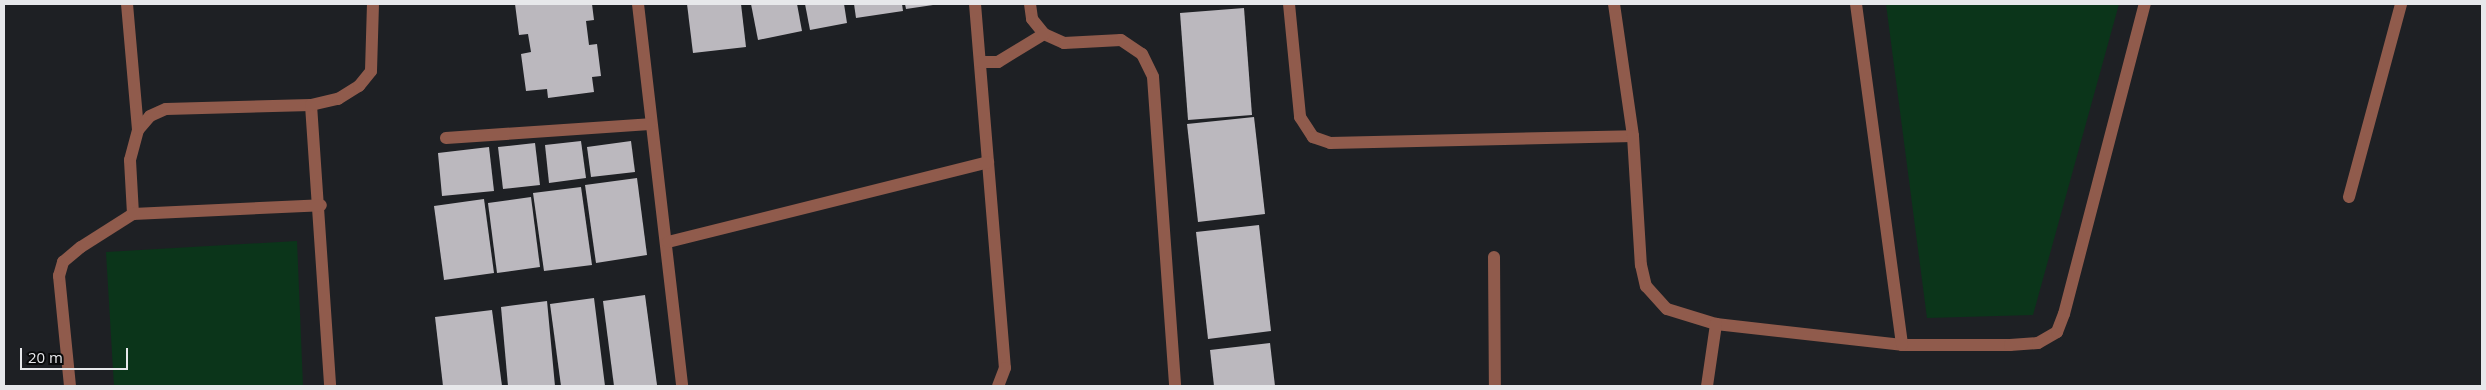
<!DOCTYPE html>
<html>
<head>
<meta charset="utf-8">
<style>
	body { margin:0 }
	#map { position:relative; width:2486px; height:390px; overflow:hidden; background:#1e2024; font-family:"Open Sans",sans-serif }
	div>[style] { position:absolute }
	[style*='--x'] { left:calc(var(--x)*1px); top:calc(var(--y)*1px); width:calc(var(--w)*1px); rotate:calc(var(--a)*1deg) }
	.green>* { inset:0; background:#0b351a }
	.building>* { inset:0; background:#bbb8be }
	.minor>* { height:12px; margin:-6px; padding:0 6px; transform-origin:6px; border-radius:6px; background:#905b4c }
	span { translate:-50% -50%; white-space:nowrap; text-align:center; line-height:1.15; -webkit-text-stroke:5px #090a0b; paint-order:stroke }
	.frame { position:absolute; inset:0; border:5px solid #e7e8eb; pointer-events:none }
	.scale { position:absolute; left:20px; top:348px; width:108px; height:22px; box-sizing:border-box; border:2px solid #e7e8eb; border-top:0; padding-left:6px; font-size:15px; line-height:18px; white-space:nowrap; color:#e7e8eb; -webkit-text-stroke:4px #090a0b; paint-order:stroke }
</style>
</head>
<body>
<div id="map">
	<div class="green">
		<div style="clip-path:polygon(1886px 4px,2119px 4px,2033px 315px,1927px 318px)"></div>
		<div style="clip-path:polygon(297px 241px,303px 386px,114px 386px,106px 252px)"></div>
	</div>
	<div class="building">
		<div style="clip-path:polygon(515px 4px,592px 4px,594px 20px,586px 21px,589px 45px,597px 44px,601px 76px,592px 77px,594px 92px,548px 98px,547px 89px,526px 91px,521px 54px,531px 52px,528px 34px,519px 35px)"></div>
		<div style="clip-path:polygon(687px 4px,741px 4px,746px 47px,693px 53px)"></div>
		<div style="clip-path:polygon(751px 4px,797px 4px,802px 31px,758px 40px)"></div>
		<div style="clip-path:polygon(805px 4px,844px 4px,847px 23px,810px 30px)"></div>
		<div style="clip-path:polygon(854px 4px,902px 4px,903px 11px,856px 18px)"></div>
		<div style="clip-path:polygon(905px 4px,933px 4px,933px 5px,906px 9px)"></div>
		<div style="clip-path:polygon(1244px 8px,1252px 115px,1188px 120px,1180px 13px)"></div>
		<div style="clip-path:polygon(1254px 117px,1265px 214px,1198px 222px,1187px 124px)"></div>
		<div style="clip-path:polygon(581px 141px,586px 178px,549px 183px,545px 145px)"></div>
		<div style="clip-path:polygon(631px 141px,635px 172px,591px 177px,587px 147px)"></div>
		<div style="clip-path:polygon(535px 143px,540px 185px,503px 189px,498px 147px)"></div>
		<div style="clip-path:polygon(489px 147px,494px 191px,442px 196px,438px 153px)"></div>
		<div style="clip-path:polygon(637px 178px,647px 255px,596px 263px,585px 185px)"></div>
		<div style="clip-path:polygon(581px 187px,592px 265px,544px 271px,533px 193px)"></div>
		<div style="clip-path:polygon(531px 197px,540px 267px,497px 273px,488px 203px)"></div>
		<div style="clip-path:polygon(484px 199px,494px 273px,444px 280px,434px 206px)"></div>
		<div style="clip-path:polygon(1259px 225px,1271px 331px,1208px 339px,1196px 232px)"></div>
		<div style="clip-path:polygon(645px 295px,657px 385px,614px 386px,603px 301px)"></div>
		<div style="clip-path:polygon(594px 298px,605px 386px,561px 386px,550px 304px)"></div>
		<div style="clip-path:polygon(547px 301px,555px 386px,508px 386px,501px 307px)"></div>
		<div style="clip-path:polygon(492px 310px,502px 386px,443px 386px,435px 317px)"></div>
		<div style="clip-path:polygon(1270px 343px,1275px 386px,1214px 386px,1210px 350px)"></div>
	</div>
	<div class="minor">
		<div style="--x:127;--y:4;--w:126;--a:85"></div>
		<div style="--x:638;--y:4;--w:385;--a:83.4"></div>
		<div style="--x:975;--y:4;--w:365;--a:85.3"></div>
		<div style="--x:1005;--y:368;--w:19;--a:111"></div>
		<div style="--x:1030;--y:4;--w:15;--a:82"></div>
		<div style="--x:1032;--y:19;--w:19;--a:51"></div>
		<div style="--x:1044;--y:34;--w:22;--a:24"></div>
		<div style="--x:1064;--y:43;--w:57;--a:-3"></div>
		<div style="--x:1121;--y:40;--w:25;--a:34"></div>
		<div style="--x:1142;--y:54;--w:25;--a:64"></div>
		<div style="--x:1153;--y:77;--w:310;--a:85.9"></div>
		<div style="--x:1289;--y:4;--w:114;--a:84.4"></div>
		<div style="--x:1300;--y:117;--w:24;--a:57"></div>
		<div style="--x:1313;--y:137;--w:18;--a:19"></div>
		<div style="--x:1330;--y:143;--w:303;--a:-1.3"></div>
		<div style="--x:1614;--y:4;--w:133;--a:81.8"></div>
		<div style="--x:1633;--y:136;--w:129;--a:86.5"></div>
		<div style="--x:1641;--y:265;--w:22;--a:77"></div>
		<div style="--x:1646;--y:286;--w:31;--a:48"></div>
		<div style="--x:1667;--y:309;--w:51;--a:17"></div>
		<div style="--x:1716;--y:324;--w:187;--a:6.4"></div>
		<div style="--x:1902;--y:345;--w:108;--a:0"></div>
		<div style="--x:2010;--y:345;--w:28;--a:-4"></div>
		<div style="--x:2038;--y:343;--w:22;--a:-30"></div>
		<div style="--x:2057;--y:332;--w:19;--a:-69"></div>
		<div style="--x:2064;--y:314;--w:320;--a:-75.4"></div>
		<div style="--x:1856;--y:4;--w:344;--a:82.3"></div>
		<div style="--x:980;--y:62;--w:18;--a:0"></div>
		<div style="--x:998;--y:62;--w:54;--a:-31.3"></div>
		<div style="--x:311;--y:105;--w:282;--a:86.1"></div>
		<div style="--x:446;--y:138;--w:204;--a:-3.9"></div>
		<div style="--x:2349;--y:197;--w:200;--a:-74.9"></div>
		<div style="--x:133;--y:214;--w:54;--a:-93.2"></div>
		<div style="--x:130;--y:160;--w:31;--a:-75"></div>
		<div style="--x:138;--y:130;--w:18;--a:-49"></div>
		<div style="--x:150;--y:116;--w:17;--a:-24"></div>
		<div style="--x:166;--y:109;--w:145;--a:-1.6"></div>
		<div style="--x:311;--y:105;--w:28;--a:-13"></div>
		<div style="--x:338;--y:99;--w:25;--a:-32"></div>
		<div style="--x:359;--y:86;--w:19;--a:-51"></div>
		<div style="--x:371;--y:71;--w:67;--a:-88.3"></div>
		<div style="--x:668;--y:242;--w:330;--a:-14"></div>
		<div style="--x:1494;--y:257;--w:129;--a:89.6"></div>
		<div style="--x:70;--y:386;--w:111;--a:-95.7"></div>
		<div style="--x:59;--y:276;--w:15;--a:-74"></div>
		<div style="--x:63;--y:262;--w:23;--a:-40"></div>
		<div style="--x:81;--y:247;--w:62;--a:-32.4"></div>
		<div style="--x:133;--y:214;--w:188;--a:-2.7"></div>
		<div style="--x:1707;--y:386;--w:63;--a:-81.7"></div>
	</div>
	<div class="frame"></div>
	<div class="scale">20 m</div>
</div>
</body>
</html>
